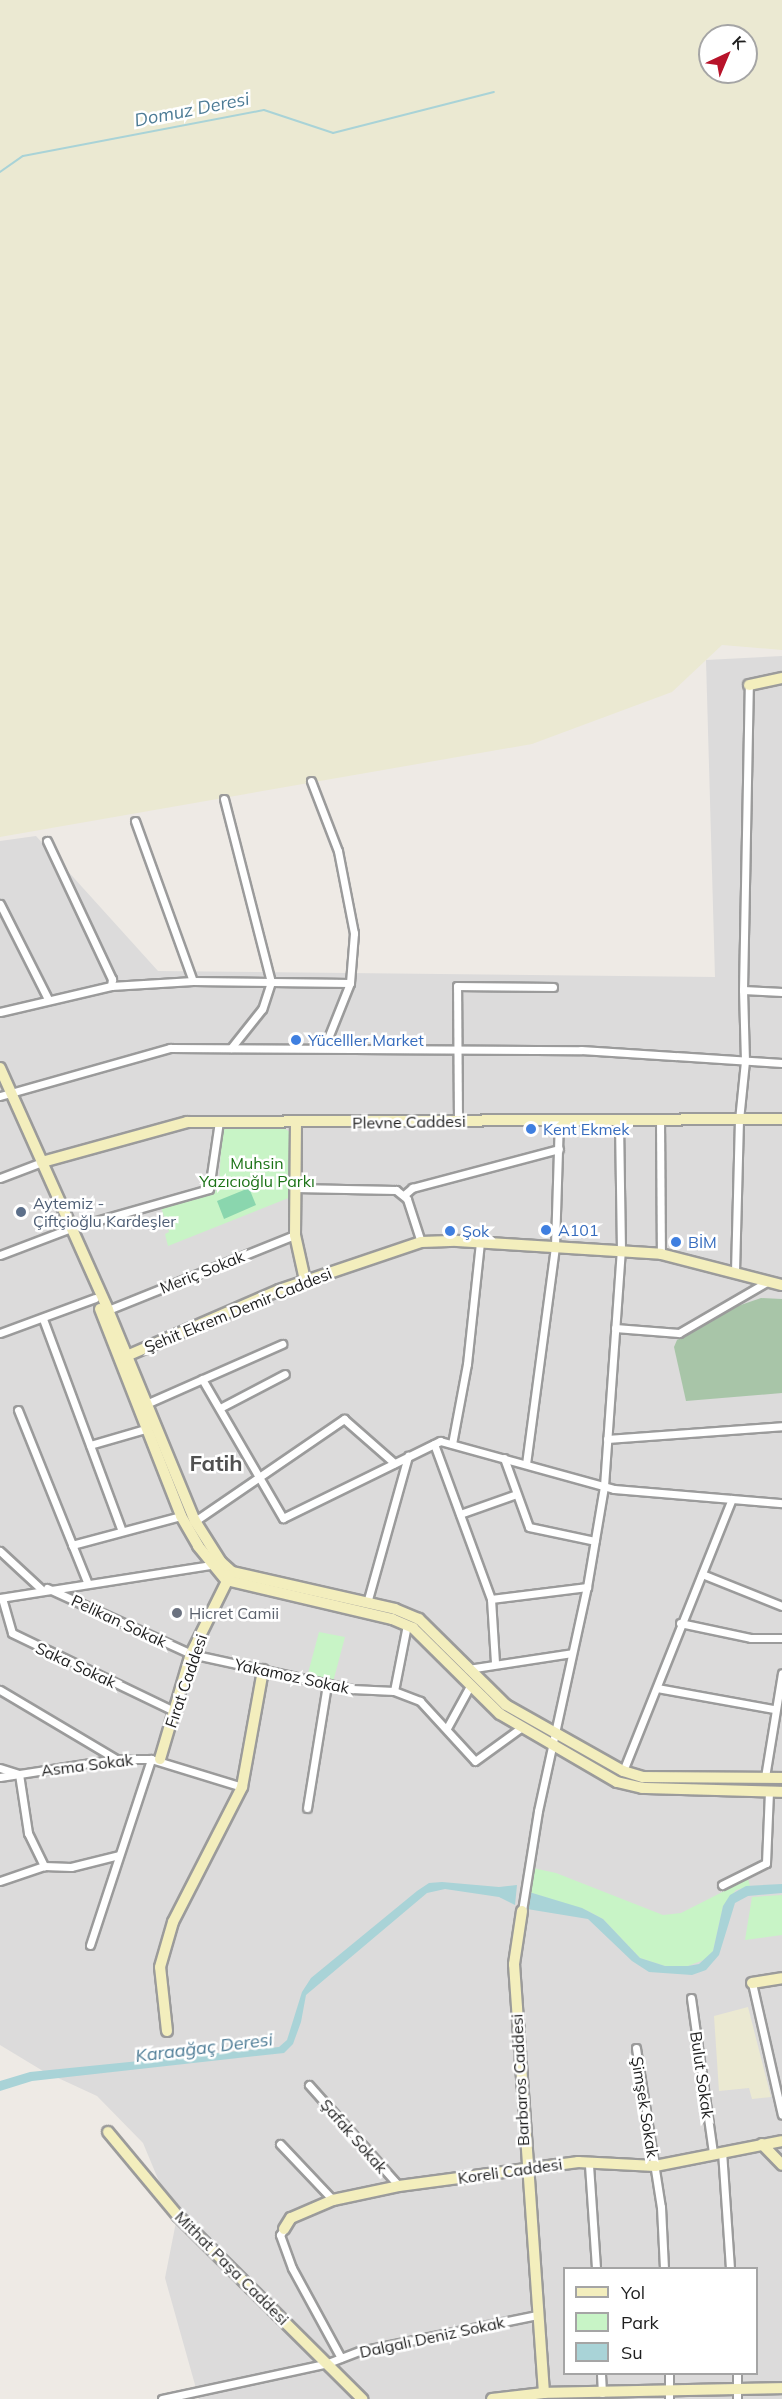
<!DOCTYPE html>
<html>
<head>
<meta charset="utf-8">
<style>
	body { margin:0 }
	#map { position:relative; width:782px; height:2399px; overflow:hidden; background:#eeeae5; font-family:Mulish,sans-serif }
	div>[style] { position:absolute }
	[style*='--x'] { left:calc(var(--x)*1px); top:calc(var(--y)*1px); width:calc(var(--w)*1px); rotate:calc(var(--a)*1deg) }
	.residential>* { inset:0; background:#dcdbdb }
	.farmland>* { inset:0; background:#ebe9d2 }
	.cemetery>* { inset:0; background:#a8c5a8 }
	.park>* { inset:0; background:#c8f4c6 }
	.pitch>* { inset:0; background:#8ad6ae }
	.water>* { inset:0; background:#a9d3d7 }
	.stream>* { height:2px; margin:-1px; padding:0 1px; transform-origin:1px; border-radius:1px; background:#a9d3d7 }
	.roads { filter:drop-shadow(2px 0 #9b9b9b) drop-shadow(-2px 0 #9b9b9b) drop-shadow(0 2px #9b9b9b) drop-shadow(0 -2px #9b9b9b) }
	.street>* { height:7px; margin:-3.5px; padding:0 3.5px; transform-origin:3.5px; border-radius:3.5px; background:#fff }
	.secondary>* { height:10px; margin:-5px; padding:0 5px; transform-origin:5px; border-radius:5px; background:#f3eebd }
	.dots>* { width:16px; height:16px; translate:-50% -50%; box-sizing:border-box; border:3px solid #fff; border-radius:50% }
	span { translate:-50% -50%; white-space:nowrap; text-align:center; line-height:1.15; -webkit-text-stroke:5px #fff; paint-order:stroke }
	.shop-label { font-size:16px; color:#366cbe }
	.left { translate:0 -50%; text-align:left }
	.street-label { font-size:16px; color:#1e1e1e }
	.park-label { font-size:16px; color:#1b7216 }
	.service-label { font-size:16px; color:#4e5e75 }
	.worship-label { font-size:16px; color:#5b616d }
	.water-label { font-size:18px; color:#4c7b95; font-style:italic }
	.district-label { font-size:22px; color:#515151; font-weight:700 }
	.legend { position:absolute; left:563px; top:2267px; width:195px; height:108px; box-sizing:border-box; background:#fff; border:2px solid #a5a5a5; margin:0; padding:8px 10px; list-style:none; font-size:18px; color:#1e1e1e }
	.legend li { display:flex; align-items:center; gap:12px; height:30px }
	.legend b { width:30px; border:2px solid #a5a5a5 }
	.north { position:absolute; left:698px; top:24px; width:60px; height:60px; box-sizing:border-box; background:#fff; border:2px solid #a5a5a5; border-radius:50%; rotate:44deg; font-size:16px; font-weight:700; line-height:24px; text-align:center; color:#1e1e1e }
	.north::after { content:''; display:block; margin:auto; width:21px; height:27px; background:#b8132a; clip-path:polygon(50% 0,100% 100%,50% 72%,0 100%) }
</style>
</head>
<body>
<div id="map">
	<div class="residential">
		<div style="clip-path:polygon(evenodd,782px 656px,782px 2399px,199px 2399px,165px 2278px,176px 2222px,143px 2143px,97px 2096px,43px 2071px,0 2045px,0 841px,36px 836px,158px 971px,715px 977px,706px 660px,782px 656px,564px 2268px,756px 2268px,756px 2374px,564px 2374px,564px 2268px)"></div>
	</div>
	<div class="farmland">
		<div style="clip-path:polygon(evenodd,0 0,782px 0,782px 650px,722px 645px,672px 692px,532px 744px,0 837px,0 0,710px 36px,746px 36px,746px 72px,710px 72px,710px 36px)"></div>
		<div style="clip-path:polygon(748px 2007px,771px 2097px,752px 2099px,749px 2088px,719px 2091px,714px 2016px)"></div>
	</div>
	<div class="cemetery">
		<div style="clip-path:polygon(761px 1298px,782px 1299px,782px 1393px,686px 1401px,674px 1347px,677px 1340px,732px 1308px)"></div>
	</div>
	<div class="park">
		<div style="clip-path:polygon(222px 1128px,285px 1129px,290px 1132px,291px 1197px,168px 1246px,165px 1234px,169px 1232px,161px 1207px,214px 1193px,219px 1187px)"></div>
		<div style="clip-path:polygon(319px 1632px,345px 1637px,333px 1682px,307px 1677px)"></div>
		<div style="clip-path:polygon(533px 1868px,556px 1873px,663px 1915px,681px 1913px,748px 1879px,750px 1886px,736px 1890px,723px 1906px,713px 1951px,706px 1959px,688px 1966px,665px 1966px,640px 1958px,603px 1919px,588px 1911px,529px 1892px)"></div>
		<div style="clip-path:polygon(782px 1895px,782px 1935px,745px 1940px,752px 1897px)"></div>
	</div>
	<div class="pitch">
		<div style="clip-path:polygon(249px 1188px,256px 1205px,224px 1219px,217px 1201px)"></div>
	</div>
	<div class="water">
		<div style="clip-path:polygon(442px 1882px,499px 1887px,517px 1885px,515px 1905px,499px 1897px,445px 1889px,427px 1893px,306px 1995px,301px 2022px,293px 2044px,284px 2053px,32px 2081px,0 2091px,0 2081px,30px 2072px,279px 2047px,287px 2040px,302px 1992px,311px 1978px,417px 1891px,429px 1883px)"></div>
		<div style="clip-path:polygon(782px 1884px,782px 1893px,748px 1896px,735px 1903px,719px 1955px,706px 1970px,692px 1975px,649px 1972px,632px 1961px,588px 1919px,527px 1909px,529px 1892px,582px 1908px,603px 1919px,640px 1958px,665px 1966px,688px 1966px,699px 1964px,713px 1951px,723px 1906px,730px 1895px,746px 1886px)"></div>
	</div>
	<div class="stream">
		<div style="--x:0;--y:172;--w:28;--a:-35"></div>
		<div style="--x:23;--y:156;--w:245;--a:-10.8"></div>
		<div style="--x:264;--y:110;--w:73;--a:18.4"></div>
		<div style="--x:333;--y:133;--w:166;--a:-14.3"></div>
	</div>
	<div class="roads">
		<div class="street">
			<div style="--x:311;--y:781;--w:75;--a:68.9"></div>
			<div style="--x:338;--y:851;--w:84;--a:79"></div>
			<div style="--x:354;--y:933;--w:50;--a:94.6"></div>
			<div style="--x:350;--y:983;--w:70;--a:111.8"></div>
			<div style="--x:224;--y:799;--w:189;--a:75.6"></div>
			<div style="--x:271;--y:982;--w:28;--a:108"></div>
			<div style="--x:262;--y:1009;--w:50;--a:128.5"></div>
			<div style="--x:135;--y:821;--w:170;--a:70.1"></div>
			<div style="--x:193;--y:981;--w:157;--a:0.7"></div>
			<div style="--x:47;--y:841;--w:153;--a:64.8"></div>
			<div style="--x:112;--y:979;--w:7;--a:98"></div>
			<div style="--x:0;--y:904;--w:106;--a:63.2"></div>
			<div style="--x:743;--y:990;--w:39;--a:3"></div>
			<div style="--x:0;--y:1012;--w:114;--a:-13.2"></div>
			<div style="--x:111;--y:986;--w:82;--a:-3.5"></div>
			<div style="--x:0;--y:1096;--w:177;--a:-15.8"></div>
			<div style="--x:170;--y:1048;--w:411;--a:0.3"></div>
			<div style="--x:581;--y:1050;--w:201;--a:3.7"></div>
			<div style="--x:660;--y:1119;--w:135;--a:89.6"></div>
			<div style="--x:458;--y:1121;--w:135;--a:-90.4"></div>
			<div style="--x:457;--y:986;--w:96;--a:0.6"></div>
			<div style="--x:0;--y:1178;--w:45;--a:-20.9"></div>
			<div style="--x:295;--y:1188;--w:101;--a:1.1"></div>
			<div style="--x:396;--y:1190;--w:14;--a:39"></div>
			<div style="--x:407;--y:1199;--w:45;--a:72"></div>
			<div style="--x:404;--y:1195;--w:11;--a:-41"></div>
			<div style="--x:412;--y:1188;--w:152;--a:-14.9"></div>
			<div style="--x:0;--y:1255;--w:76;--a:-20.8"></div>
			<div style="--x:71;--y:1228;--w:143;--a:-15.8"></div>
			<div style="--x:209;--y:1189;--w:69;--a:-81.6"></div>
			<div style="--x:735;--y:1272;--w:152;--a:-88.5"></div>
			<div style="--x:739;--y:1120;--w:59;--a:-84.2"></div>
			<div style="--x:745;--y:1061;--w:71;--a:-91.6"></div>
			<div style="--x:743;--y:990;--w:305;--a:-88.9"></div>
			<div style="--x:108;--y:1310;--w:201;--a:-21.9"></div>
			<div style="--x:43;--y:1319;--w:226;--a:69.6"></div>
			<div style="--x:615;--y:1328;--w:64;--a:4.5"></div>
			<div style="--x:679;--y:1333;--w:102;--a:-30.1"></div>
			<div style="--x:0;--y:1333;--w:101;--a:-20.2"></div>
			<div style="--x:202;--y:1379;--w:161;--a:59.8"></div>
			<div style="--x:283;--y:1518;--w:175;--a:-26.1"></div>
			<div style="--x:440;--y:1441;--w:180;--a:15.4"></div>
			<div style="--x:614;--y:1489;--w:169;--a:4.8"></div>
			<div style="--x:146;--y:1404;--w:149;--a:-23.8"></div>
			<div style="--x:220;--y:1408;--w:73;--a:-27.6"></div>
			<div style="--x:18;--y:1410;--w:185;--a:68.1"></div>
			<div style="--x:607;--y:1439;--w:175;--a:-4.2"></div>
			<div style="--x:434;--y:1444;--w:165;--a:69.8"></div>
			<div style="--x:491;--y:1599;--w:64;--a:86.4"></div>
			<div style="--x:452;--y:1444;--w:81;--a:-79.4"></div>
			<div style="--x:467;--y:1364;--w:123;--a:-83.9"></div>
			<div style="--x:90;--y:1445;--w:57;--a:-16.2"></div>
			<div style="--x:504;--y:1458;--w:73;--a:70.1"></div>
			<div style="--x:529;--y:1527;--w:67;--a:12"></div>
			<div style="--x:526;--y:1464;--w:220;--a:-82.4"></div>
			<div style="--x:555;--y:1246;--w:126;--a:-88.2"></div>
			<div style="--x:460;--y:1514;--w:57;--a:-19.4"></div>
			<div style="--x:195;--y:1521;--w:181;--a:-34.4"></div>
			<div style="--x:344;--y:1419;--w:67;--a:41.3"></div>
			<div style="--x:72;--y:1545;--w:113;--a:-14.9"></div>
			<div style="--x:0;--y:1551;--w:56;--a:42.8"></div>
			<div style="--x:702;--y:1574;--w:86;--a:21.8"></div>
			<div style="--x:47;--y:1588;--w:158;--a:24.6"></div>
			<div style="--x:191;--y:1654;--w:165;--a:12.3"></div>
			<div style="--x:352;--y:1689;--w:42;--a:2.7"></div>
			<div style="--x:394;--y:1691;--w:28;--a:21"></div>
			<div style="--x:420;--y:1701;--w:81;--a:47.5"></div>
			<div style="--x:475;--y:1761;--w:58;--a:-35.9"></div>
			<div style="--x:0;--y:1598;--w:219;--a:-8.9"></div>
			<div style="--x:2;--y:1598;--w:36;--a:74"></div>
			<div style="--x:12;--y:1633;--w:180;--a:25.7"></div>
			<div style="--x:491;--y:1599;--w:97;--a:-7.1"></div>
			<div style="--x:367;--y:1603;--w:153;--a:-74.4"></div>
			<div style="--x:680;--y:1623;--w:73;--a:11.9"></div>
			<div style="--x:751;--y:1638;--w:31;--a:0"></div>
			<div style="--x:468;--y:1669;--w:105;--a:-8.7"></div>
			<div style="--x:657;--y:1688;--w:119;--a:10.2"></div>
			<div style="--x:0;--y:1690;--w:135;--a:30.7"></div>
			<div style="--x:394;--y:1691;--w:67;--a:-78.9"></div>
			<div style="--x:447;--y:1728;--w:48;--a:-61.3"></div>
			<div style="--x:0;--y:1768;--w:20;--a:18"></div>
			<div style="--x:19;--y:1774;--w:60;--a:81.3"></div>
			<div style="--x:28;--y:1833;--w:37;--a:64"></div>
			<div style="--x:44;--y:1866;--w:27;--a:2"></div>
			<div style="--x:71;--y:1867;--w:49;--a:-14"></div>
			<div style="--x:623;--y:1771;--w:293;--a:-68.2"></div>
			<div style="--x:0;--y:1777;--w:117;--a:-8.8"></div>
			<div style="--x:116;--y:1759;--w:35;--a:0"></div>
			<div style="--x:151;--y:1759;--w:95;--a:17.1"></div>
			<div style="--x:765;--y:1777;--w:105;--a:-80.7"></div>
			<div style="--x:307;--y:1808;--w:126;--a:-80.8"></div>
			<div style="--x:0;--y:1881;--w:46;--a:-18.8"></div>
			<div style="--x:722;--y:1885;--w:49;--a:-26.6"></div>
			<div style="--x:766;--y:1863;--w:71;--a:-87.6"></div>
			<div style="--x:522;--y:1911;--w:101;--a:-80.9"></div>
			<div style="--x:538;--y:1811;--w:229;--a:-77.7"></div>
			<div style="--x:587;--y:1587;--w:102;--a:-80.4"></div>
			<div style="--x:604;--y:1486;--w:237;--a:-85.9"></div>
			<div style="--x:621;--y:1250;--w:130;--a:-90.9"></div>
			<div style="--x:90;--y:1945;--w:196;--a:-71.8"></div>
			<div style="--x:752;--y:1983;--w:135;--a:77.2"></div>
			<div style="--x:691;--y:1998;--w:156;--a:81.9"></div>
			<div style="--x:636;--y:2048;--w:161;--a:81.1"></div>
			<div style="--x:661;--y:2207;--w:61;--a:87.2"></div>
			<div style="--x:309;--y:2085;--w:135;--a:48.3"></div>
			<div style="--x:280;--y:2144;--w:77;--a:46.6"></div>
			<div style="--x:722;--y:2151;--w:117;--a:86.1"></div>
			<div style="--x:589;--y:2165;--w:103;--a:86.1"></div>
			<div style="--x:284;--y:2229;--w:7;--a:124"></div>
			<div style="--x:280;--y:2235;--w:35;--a:70"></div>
			<div style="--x:292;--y:2268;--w:102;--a:61.4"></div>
			<div style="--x:601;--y:2374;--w:19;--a:87"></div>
			<div style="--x:737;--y:2374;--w:25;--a:90"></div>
			<div style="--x:162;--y:2399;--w:170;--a:-12.2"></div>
			<div style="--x:328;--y:2363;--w:34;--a:-21"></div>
			<div style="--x:360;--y:2351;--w:181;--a:-11.5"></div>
			<div style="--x:669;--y:2399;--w:25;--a:-90"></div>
		</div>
		<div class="secondary">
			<div style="--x:749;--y:685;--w:34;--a:-12"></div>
			<div style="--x:0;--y:1068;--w:265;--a:65.9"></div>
			<div style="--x:108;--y:1310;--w:228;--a:67.6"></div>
			<div style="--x:195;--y:1521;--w:49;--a:57.6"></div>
			<div style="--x:221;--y:1562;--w:15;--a:42"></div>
			<div style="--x:232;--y:1572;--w:167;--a:12.8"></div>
			<div style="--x:395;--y:1609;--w:26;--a:23"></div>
			<div style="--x:419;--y:1619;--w:122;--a:44.7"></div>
			<div style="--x:506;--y:1705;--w:134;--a:29.4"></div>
			<div style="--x:623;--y:1771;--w:21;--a:17"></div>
			<div style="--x:643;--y:1777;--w:139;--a:0.4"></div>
			<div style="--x:296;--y:1121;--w:114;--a:90.5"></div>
			<div style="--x:295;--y:1235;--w:46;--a:77.5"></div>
			<div style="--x:42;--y:1162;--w:150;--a:-15.4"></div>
			<div style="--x:187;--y:1122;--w:595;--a:-0.29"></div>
			<div style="--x:100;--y:1309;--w:222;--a:68.6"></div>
			<div style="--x:181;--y:1516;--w:34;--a:60"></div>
			<div style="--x:198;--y:1546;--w:44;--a:50.5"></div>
			<div style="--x:226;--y:1580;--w:171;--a:13.2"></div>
			<div style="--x:392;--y:1619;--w:23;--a:23"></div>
			<div style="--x:413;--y:1628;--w:122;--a:44.7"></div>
			<div style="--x:500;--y:1714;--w:135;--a:30.2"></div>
			<div style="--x:617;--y:1782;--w:26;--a:13"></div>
			<div style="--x:642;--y:1788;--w:140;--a:1.6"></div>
			<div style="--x:122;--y:1358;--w:171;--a:-23.4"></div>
			<div style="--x:279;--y:1290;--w:150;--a:-18.7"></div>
			<div style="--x:421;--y:1242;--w:36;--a:-2"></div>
			<div style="--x:457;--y:1241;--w:204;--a:3.6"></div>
			<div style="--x:661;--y:1254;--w:125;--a:14.4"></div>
			<div style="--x:160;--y:1759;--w:109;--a:-73.6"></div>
			<div style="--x:191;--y:1654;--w:88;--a:-63.7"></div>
			<div style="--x:522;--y:1911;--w:54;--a:98.6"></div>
			<div style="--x:514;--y:1964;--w:430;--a:86"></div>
			<div style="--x:752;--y:1983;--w:30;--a:-9"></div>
			<div style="--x:167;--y:2031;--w:64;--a:-96.2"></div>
			<div style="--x:160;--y:1967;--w:47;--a:-73.9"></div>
			<div style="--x:173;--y:1922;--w:152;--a:-62.9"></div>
			<div style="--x:242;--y:1787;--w:119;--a:-79.8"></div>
			<div style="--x:108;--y:2132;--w:109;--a:50.2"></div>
			<div style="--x:178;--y:2216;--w:260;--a:44.8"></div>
			<div style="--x:762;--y:2144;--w:29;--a:46"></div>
			<div style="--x:284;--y:2229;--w:13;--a:-58"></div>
			<div style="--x:291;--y:2218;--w:46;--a:-23.2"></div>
			<div style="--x:333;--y:2200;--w:67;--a:-12"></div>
			<div style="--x:399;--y:2186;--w:181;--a:-7.6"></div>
			<div style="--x:578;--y:2162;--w:77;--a:3"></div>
			<div style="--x:655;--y:2166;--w:129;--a:-11.1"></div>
			<div style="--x:492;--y:2399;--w:52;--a:-6.6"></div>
			<div style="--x:544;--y:2393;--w:238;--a:-1.2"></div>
		</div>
	</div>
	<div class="dots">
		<div style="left:296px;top:1040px;background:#3f7fe0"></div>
		<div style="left:531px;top:1129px;background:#3f7fe0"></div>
		<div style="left:21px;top:1212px;background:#5c6f8a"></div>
		<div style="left:546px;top:1230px;background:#3f7fe0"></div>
		<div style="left:450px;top:1231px;background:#3f7fe0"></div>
		<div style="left:676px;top:1242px;background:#3f7fe0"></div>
		<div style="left:177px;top:1613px;background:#6b7280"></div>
	</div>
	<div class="shop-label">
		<span class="left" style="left:308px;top:1040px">Yücelller Market</span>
		<span class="left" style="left:543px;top:1129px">Kent Ekmek</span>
		<span class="left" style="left:558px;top:1230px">A101</span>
		<span class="left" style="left:462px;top:1231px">Şok</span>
		<span class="left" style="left:688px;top:1242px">BİM</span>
	</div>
	<div class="street-label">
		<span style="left:409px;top:1122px;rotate:-1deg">Plevne Caddesi</span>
		<span style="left:202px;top:1272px;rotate:-22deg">Meriç Sokak</span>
		<span style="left:238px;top:1310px;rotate:-22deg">Şehit Ekrem Demir Caddesi</span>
		<span style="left:119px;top:1621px;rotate:25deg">Pelikan Sokak</span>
		<span style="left:76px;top:1665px;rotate:25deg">Saka Sokak</span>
		<span style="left:292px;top:1676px;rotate:12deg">Yakamoz Sokak</span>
		<span style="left:186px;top:1681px;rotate:-71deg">Fırat Caddesi</span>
		<span style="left:87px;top:1765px;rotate:-7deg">Asma Sokak</span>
		<span style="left:702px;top:2075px;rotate:82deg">Bulut Sokak</span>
		<span style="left:520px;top:2080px;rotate:-93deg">Barbaros Caddesi</span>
		<span style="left:645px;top:2107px;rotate:81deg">Şimşek Sokak</span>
		<span style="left:354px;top:2136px;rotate:49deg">Şafak Sokak</span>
		<span style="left:510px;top:2171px;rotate:-8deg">Koreli Caddesi</span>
		<span style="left:232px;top:2268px;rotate:45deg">Mithat Paşa Caddesi</span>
		<span style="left:432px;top:2337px;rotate:-12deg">Dalgalı Deniz Sokak</span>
	</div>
	<div class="park-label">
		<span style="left:257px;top:1172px">Muhsin<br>Yazıcıoğlu Parkı</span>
	</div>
	<div class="service-label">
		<span class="left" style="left:33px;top:1212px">Aytemiz -<br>Çiftçioğlu Kardeşler</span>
	</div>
	<div class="worship-label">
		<span class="left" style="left:189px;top:1613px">Hicret Camii</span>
	</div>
	<div class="water-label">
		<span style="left:192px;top:110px;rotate:-11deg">Domuz Deresi</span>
		<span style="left:204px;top:2048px;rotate:-7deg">Karaağaç Deresi</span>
	</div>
	<div class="district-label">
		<span style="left:216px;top:1464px">Fatih</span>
	</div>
	<ul class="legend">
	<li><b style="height:8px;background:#f3eebd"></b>Yol</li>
	<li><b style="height:16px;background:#c8f4c6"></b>Park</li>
	<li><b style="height:16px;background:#a9d3d7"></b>Su</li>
	</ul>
	<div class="north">K</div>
</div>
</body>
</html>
